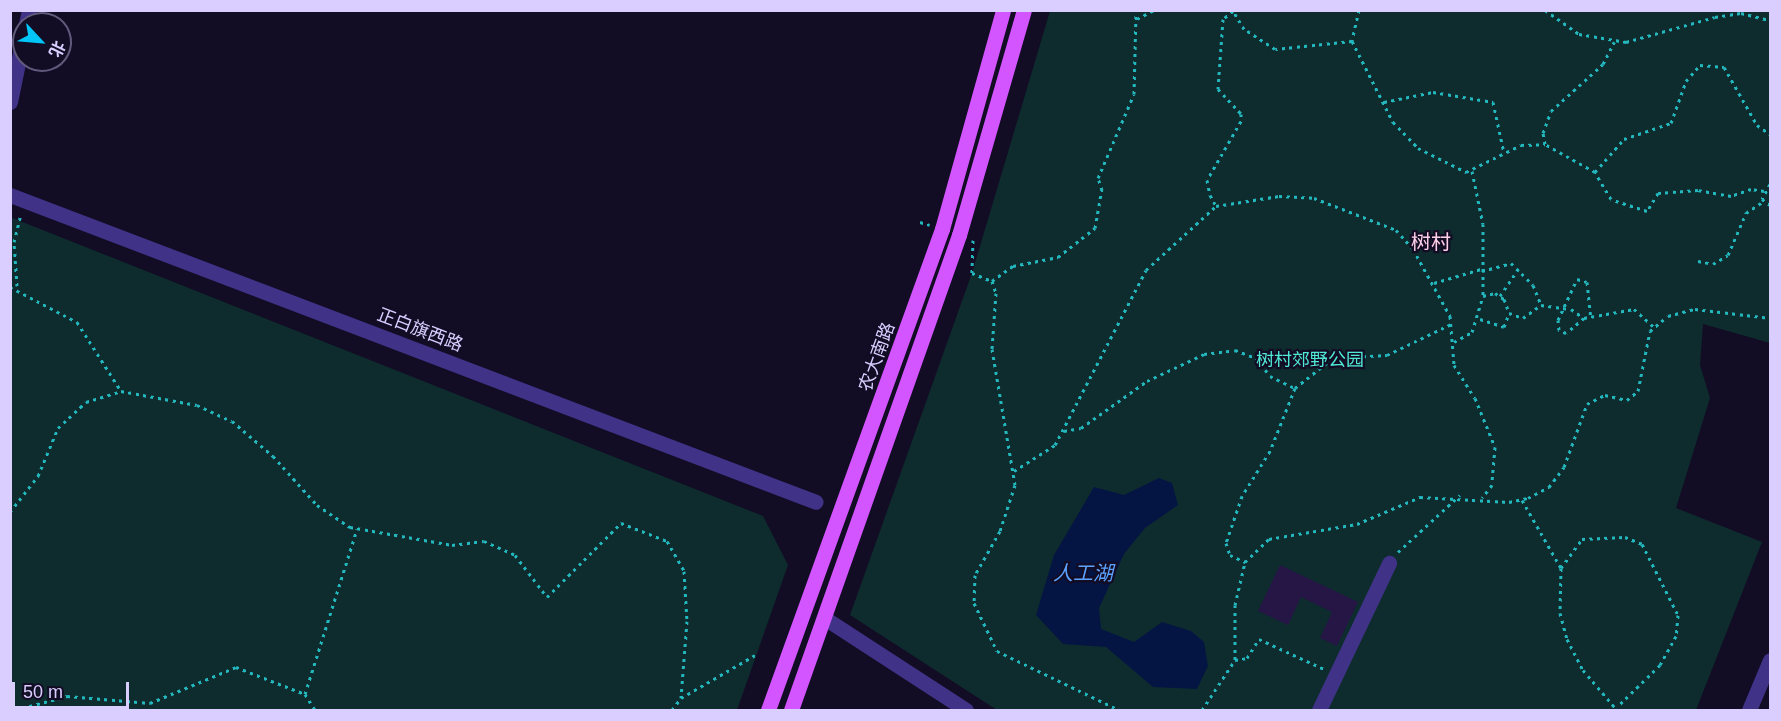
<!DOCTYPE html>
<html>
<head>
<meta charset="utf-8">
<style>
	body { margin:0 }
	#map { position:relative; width:1781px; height:721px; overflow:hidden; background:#120c24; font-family:Arial,"Noto Sans SC",sans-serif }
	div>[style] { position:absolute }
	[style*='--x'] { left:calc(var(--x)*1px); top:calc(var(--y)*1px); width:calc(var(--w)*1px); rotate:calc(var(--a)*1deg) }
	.green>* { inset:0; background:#0e2c2e }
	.water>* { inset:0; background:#051543 }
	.building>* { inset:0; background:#251646 }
	.path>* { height:3px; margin-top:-1.5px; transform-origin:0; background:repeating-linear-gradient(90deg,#23b7be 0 3px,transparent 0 7.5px) }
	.minor>* { height:15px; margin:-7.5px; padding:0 7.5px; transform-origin:7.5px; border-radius:7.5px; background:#3f3287 }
	.major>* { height:15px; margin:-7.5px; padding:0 7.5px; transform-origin:7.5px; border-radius:7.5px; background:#d255ff }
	span { translate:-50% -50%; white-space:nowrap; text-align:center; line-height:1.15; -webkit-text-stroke:4.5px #120c24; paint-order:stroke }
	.street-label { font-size:18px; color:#d9ceff }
	.park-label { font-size:18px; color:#4fead4 }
	.neighbourhood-label { font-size:20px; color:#ffd0e9 }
	.water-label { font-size:20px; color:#5ca2ff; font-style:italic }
	.frame { position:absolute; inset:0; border:12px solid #d9ceff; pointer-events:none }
	.north { position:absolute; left:12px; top:12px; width:60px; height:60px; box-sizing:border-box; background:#120c24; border:2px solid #625a7c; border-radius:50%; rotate:116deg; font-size:16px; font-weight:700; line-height:24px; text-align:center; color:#d9ceff }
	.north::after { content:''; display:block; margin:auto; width:21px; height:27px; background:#00c5f9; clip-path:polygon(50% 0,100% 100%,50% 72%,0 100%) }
	.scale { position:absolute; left:12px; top:682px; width:117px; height:27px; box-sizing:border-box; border:3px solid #d9ceff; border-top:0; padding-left:8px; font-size:18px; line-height:21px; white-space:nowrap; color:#d9ceff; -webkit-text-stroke:4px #120c24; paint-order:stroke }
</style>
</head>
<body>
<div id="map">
	<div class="green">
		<div style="clip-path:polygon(1050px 11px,1770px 11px,1770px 343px,1703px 324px,1700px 365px,1710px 398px,1676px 508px,1762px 542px,1696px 710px,997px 710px,850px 615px,972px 273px)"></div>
		<div style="clip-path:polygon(10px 217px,763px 516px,788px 565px,737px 710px,11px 710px)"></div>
	</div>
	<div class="water">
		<div style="clip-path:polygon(1159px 478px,1172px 483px,1178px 505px,1145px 528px,1124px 554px,1099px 608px,1101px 629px,1134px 642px,1162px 622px,1191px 631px,1204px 642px,1208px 666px,1197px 689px,1153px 687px,1106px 647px,1063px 644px,1036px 615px,1054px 555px,1094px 487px,1124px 495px)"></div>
	</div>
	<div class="building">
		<div style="clip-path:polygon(1280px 565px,1358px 602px,1337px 646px,1320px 638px,1332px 612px,1301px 597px,1288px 625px,1258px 611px)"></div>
	</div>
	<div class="path">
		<div style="--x:1359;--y:10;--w:32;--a:103"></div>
		<div style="--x:1352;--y:41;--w:91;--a:63.2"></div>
		<div style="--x:1393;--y:122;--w:36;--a:46"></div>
		<div style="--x:1418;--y:148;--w:54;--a:26.6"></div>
		<div style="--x:1466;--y:172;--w:61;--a:-26.1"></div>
		<div style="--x:1521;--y:145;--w:24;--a:-2"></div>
		<div style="--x:1545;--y:10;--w:42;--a:35.2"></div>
		<div style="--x:1579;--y:34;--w:48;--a:9.7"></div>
		<div style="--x:1626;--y:42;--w:92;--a:-15.7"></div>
		<div style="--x:1715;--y:17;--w:26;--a:-9"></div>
		<div style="--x:1741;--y:13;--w:30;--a:14"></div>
		<div style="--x:1137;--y:19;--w:19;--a:-28"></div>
		<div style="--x:1352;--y:41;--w:77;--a:174.1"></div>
		<div style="--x:1275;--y:49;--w:37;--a:-147"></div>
		<div style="--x:1244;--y:29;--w:21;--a:-121"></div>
		<div style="--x:1233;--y:11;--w:13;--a:141"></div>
		<div style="--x:1223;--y:19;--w:70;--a:94.1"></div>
		<div style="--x:1218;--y:89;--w:34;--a:47"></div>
		<div style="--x:1241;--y:114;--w:7;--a:90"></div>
		<div style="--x:1241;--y:121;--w:68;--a:120"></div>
		<div style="--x:1207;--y:180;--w:15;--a:79"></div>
		<div style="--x:1210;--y:195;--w:13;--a:61"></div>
		<div style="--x:1216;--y:206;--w:64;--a:-9"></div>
		<div style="--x:1279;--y:196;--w:35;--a:3"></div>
		<div style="--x:1314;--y:198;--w:88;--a:21.3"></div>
		<div style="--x:1396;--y:230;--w:25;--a:48"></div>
		<div style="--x:1413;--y:249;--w:77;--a:61.1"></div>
		<div style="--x:1450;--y:316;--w:49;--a:85.3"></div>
		<div style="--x:1454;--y:365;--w:39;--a:58"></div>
		<div style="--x:1475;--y:398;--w:53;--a:67.8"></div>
		<div style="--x:1495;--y:447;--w:38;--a:95"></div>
		<div style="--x:1492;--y:485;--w:16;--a:128"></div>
		<div style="--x:1384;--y:102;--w:50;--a:-11.5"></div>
		<div style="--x:1433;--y:92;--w:61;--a:9.5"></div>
		<div style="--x:1493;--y:102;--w:52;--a:77.8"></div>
		<div style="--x:1472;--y:171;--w:54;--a:78.3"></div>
		<div style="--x:1483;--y:224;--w:72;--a:90"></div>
		<div style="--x:1483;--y:296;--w:12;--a:-14"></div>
		<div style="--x:1495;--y:293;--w:11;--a:34"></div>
		<div style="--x:1504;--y:299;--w:15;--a:70"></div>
		<div style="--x:1509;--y:313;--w:15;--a:20"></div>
		<div style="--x:1523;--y:318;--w:22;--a:-36"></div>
		<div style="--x:1541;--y:305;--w:30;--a:8"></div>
		<div style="--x:1571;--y:309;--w:16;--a:35"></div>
		<div style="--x:1584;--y:318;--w:51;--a:-10.2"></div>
		<div style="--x:1634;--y:309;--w:27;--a:42"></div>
		<div style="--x:1595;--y:172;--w:57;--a:-150.8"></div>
		<div style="--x:1545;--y:144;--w:11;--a:-100"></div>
		<div style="--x:1543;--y:133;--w:23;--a:-70"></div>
		<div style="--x:1551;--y:111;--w:70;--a:-42.1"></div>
		<div style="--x:1603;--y:64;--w:25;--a:-63"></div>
		<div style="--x:1770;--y:184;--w:17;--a:118"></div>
		<div style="--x:1762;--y:199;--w:10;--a:37"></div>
		<div style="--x:1764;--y:191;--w:13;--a:-171"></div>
		<div style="--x:1751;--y:189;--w:21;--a:161"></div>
		<div style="--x:1731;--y:196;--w:34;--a:-170"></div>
		<div style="--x:1698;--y:190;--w:40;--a:175.7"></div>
		<div style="--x:1658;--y:193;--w:21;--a:121"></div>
		<div style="--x:1647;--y:211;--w:38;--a:-162"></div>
		<div style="--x:1611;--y:199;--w:31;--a:-121"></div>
		<div style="--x:1595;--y:172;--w:44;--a:-48.7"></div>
		<div style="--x:1624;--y:139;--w:50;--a:-18.8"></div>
		<div style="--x:1671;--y:123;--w:45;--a:-70.3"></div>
		<div style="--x:1686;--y:81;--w:21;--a:-49"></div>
		<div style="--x:1700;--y:65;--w:24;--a:5"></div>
		<div style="--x:1724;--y:67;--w:67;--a:60.4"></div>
		<div style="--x:1757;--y:125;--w:16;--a:35"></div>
		<div style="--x:920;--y:222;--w:10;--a:17"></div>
		<div style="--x:973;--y:240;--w:33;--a:92"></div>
		<div style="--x:972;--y:273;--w:22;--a:22"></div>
		<div style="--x:992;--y:281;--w:13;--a:72"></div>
		<div style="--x:996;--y:293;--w:56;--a:94.1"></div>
		<div style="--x:992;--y:349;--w:138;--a:80.4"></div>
		<div style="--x:1015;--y:485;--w:48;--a:108.1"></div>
		<div style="--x:1000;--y:531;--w:51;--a:119.6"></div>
		<div style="--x:975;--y:575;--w:28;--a:92"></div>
		<div style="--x:974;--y:603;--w:53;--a:64.4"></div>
		<div style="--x:997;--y:651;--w:136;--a:25.8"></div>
		<div style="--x:1698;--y:261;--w:15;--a:11"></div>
		<div style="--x:1713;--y:264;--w:17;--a:-31"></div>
		<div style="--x:1728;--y:255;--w:46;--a:-66.8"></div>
		<div style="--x:1746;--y:213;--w:22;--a:-34"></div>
		<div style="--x:1482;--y:271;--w:30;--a:-15"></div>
		<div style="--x:1511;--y:263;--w:31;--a:45"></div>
		<div style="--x:1533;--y:285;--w:22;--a:68"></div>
		<div style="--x:992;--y:281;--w:26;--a:-36"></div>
		<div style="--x:1013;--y:266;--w:46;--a:-11.3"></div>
		<div style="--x:1058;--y:257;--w:47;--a:-38.1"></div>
		<div style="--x:1095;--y:228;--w:39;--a:-80"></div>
		<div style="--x:1102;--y:190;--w:13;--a:-108"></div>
		<div style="--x:1098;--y:178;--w:91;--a:-66.8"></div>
		<div style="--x:1134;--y:94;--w:84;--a:-88.6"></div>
		<div style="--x:1434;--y:283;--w:49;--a:-16.6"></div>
		<div style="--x:17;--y:286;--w:44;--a:-93.9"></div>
		<div style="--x:14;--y:242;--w:29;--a:-76"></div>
		<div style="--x:10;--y:287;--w:76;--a:27.6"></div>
		<div style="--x:77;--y:322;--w:82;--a:57.5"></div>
		<div style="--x:121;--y:391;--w:77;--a:10.4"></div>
		<div style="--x:197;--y:405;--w:38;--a:25"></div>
		<div style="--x:232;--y:421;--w:54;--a:40.5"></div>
		<div style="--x:273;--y:456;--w:66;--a:48.1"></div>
		<div style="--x:317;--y:505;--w:40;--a:34"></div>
		<div style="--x:350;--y:527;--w:104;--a:10"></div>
		<div style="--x:452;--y:545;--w:32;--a:-7"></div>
		<div style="--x:484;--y:541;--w:34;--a:24"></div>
		<div style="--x:515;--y:555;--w:53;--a:52.7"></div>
		<div style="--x:547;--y:597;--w:105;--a:-45"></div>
		<div style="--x:621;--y:523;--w:49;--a:21.4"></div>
		<div style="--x:667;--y:541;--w:34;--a:60"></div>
		<div style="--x:684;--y:571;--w:50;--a:86.6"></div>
		<div style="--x:687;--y:621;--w:77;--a:94.5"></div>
		<div style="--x:1500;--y:296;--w:34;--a:-56"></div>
		<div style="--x:1584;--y:318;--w:23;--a:140"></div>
		<div style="--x:1566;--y:333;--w:8;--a:-157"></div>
		<div style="--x:1559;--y:330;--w:10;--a:-96"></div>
		<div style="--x:1558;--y:320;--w:45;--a:-65.1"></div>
		<div style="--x:1577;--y:279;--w:10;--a:17"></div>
		<div style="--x:1587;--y:282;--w:36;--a:84"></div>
		<div style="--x:1480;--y:319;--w:25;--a:18"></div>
		<div style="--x:1504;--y:327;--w:15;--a:-70"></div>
		<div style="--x:1454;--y:342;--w:21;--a:-29"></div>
		<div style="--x:1472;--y:332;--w:38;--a:-73"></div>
		<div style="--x:1295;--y:388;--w:48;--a:-38.3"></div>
		<div style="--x:1333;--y:358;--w:54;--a:-3.2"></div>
		<div style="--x:1387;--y:355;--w:71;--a:-25.8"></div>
		<div style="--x:1064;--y:431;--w:17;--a:-10"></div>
		<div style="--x:1081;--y:428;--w:81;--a:-35.5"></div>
		<div style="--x:1147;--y:381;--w:63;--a:-25.3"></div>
		<div style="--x:1204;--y:354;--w:31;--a:-7"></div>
		<div style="--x:1235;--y:350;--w:22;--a:21"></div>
		<div style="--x:1256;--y:358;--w:23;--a:52"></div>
		<div style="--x:1270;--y:376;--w:28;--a:26"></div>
		<div style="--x:1295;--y:388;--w:68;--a:111.6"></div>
		<div style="--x:1270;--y:451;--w:53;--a:121.9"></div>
		<div style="--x:1242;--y:496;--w:50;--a:108.8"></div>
		<div style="--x:1226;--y:543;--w:13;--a:72"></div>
		<div style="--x:1230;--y:555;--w:17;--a:25"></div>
		<div style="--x:1014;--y:471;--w:49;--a:-32.4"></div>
		<div style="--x:1055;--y:445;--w:197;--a:-62.5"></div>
		<div style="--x:1146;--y:270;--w:95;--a:-42.4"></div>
		<div style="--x:1522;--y:500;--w:78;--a:60.2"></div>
		<div style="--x:1561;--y:568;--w:45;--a:91.3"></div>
		<div style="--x:1560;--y:613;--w:27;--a:75"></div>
		<div style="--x:1567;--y:639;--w:35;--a:63"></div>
		<div style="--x:1583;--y:670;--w:52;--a:49.6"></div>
		<div style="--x:10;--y:512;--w:46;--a:-52.1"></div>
		<div style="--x:38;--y:476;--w:52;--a:-67.4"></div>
		<div style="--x:58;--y:428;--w:38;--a:-43"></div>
		<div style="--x:86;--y:402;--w:37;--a:-17"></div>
		<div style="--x:1398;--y:552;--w:84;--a:-42.6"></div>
		<div style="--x:1561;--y:568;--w:36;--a:-54"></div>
		<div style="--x:1582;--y:539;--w:43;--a:-2.7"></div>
		<div style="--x:1625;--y:537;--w:18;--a:22"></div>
		<div style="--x:1642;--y:544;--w:80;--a:63.1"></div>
		<div style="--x:1678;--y:615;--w:21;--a:95"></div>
		<div style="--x:1676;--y:636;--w:33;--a:119"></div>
		<div style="--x:1660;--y:665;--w:60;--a:135.7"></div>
		<div style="--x:1235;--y:660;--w:12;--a:-9"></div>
		<div style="--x:1247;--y:658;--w:22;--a:-58"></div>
		<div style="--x:1259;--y:639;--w:72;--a:24.8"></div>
		<div style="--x:305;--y:694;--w:173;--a:-72.5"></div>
		<div style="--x:15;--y:710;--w:54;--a:-15.1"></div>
		<div style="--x:67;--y:696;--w:83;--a:4.8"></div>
		<div style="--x:150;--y:703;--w:93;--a:-22.7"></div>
		<div style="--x:236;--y:667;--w:74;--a:21.4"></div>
		<div style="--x:305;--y:694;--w:19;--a:58"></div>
		<div style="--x:672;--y:710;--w:15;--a:-53"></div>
		<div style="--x:681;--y:698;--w:88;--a:-30.1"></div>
		<div style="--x:1202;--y:710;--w:60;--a:-56.6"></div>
		<div style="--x:1235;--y:660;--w:55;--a:-90"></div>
		<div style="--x:1235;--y:605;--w:44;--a:-76.9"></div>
		<div style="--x:1245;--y:562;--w:33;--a:-44"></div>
		<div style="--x:1269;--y:539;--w:89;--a:-9.7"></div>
		<div style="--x:1357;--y:524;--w:69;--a:-23.2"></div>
		<div style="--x:1420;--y:497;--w:89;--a:3.2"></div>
		<div style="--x:1509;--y:502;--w:19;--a:-12"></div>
		<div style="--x:1528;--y:498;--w:24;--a:-28"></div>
		<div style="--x:1549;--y:487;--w:25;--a:-53"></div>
		<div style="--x:1564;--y:467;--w:67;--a:-69.9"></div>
		<div style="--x:1587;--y:404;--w:20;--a:-27"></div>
		<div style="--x:1605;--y:395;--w:23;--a:13"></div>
		<div style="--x:1627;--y:400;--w:14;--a:-39"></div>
		<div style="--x:1638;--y:391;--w:61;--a:-78.7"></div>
		<div style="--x:1650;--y:331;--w:23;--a:-40"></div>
		<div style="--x:1668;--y:316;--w:28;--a:-15"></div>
		<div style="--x:1695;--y:309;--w:76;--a:6.8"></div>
	</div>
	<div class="minor">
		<div style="--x:26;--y:24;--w:14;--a:-78"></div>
		<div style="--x:10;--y:102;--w:69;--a:-78.4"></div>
		<div style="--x:10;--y:195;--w:862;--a:20.85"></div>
		<div style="--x:826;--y:619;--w:167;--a:33"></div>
		<div style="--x:1319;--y:710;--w:163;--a:-64.5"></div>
		<div style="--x:1749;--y:710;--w:54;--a:-67.2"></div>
	</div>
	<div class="major">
		<div style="--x:768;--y:710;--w:512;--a:-70.11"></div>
		<div style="--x:942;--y:229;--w:227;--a:-74.4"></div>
		<div style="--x:791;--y:710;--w:504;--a:-70.52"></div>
		<div style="--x:959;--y:235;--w:234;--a:-73.9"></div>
	</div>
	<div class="street-label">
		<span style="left:420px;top:330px;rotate:21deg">正白旗西路</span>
		<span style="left:877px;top:357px;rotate:-70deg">农大南路</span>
	</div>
	<div class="park-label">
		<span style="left:1310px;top:360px">树村郊野公园</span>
	</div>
	<div class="neighbourhood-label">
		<span style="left:1431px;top:242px">树村</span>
	</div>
	<div class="water-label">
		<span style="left:1083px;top:573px">人工湖</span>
	</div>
	<div class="frame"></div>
	<div class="north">北</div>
	<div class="scale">50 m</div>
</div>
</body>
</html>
